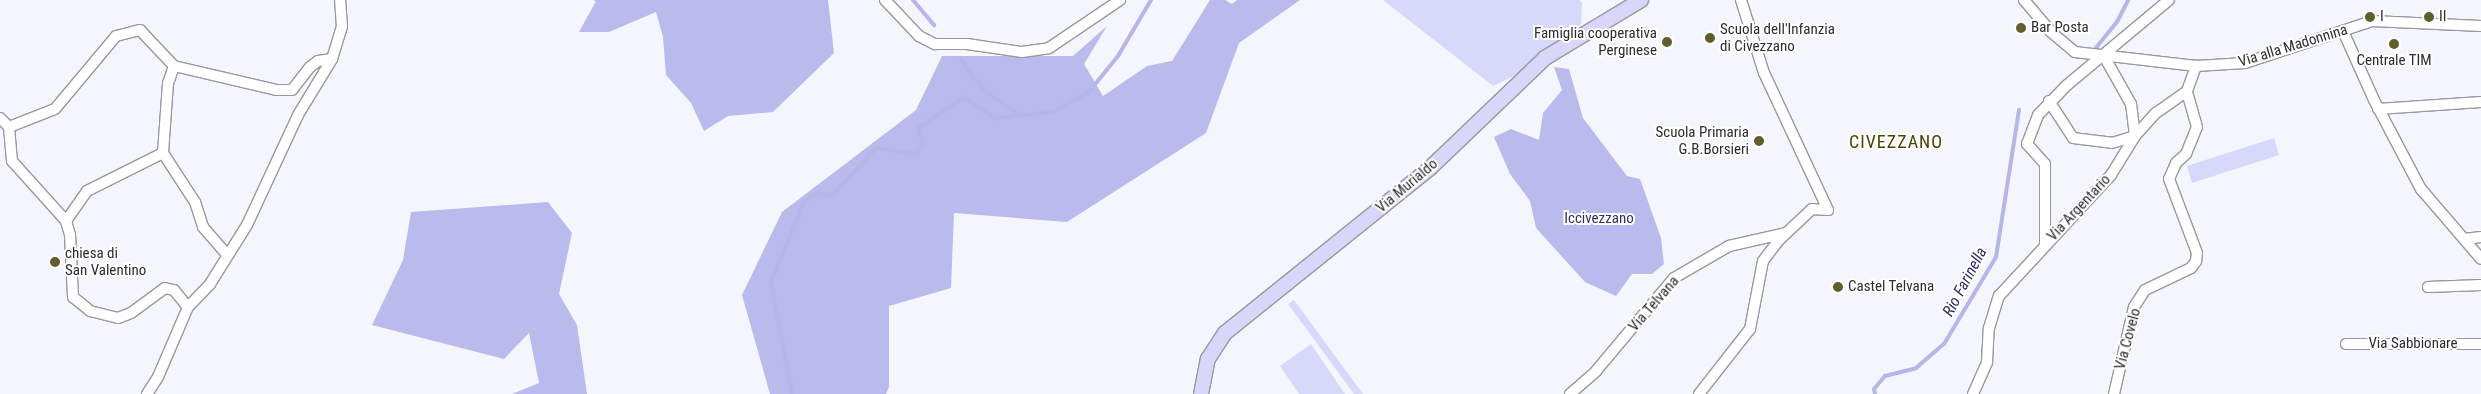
<!DOCTYPE html>
<html>
<head>
<meta charset="utf-8">
<style>
	body { margin:0 }
	#map { position:relative; width:2481px; height:394px; overflow:hidden; background:#f5f5fd; font-family:"Roboto Condensed",sans-serif }
	div>[style] { position:absolute }
	[style*='--x'] { left:calc(var(--x)*1px); top:calc(var(--y)*1px); width:calc(var(--w)*1px); rotate:calc(var(--a)*1deg) }
	.green>* { inset:0; background:#d8d8fb }
	.forest>* { inset:0; background:#babaed }
	.stream>* { height:4px; margin:-2px; padding:0 2px; transform-origin:2px; border-radius:2px; background:#b7b6e9 }
	.roads { filter:drop-shadow(1px 0 #98989f) drop-shadow(-1px 0 #98989f) drop-shadow(0 1px #98989f) drop-shadow(0 -1px #98989f) }
	.street>* { height:10px; margin:-5px; padding:0 5px; transform-origin:5px; border-radius:5px; background:#fff }
	.secondary>* { height:14px; margin:-7px; padding:0 7px; transform-origin:7px; border-radius:7px; background:#dad6f9 }
	.dots>* { width:14px; height:14px; translate:-50% -50%; box-sizing:border-box; border:2px solid #fff; border-radius:50% }
	span { translate:-50% -50%; white-space:nowrap; text-align:center; line-height:1.15; -webkit-text-stroke:4px #fff; paint-order:stroke }
	.poi-label { font-size:15px; color:#2d2d30 }
	.left { translate:0 -50%; text-align:left }
	.right { translate:-100% -50%; text-align:right }
	.street-label { font-size:15px; color:#2d2d30 }
	.park-label { font-size:15px; color:#342d69 }
	.water-label { font-size:16px; color:#322a67; font-style:italic }
	.quarter-label { font-size:18px; color:#4a4502; letter-spacing:1px }
</style>
</head>
<body>
<div id="map">
	<div class="green">
		<div style="clip-path:polygon(1383px 0,1579px 0,1582px 3px,1581px 24px,1514px 76px,1493px 86px)"></div>
		<div style="clip-path:polygon(2274px 138px,2279px 155px,2192px 183px,2187px 166px)"></div>
		<div style="clip-path:polygon(1294px 300px,1363px 394px,1354px 394px,1288px 304px)"></div>
		<div style="clip-path:polygon(1311px 344px,1345px 394px,1299px 394px,1280px 366px)"></div>
	</div>
	<div class="forest">
		<div style="clip-path:polygon(593px 0,828px 0,834px 53px,773px 112px,728px 116px,704px 131px,691px 103px,666px 75px,663px 37px,656px 12px,609px 32px,579px 32px,596px 1px)"></div>
		<div style="clip-path:polygon(1210px 0,1225px 0,1232px 4px,1237px 0,1300px 0,1239px 43px,1206px 133px,1067px 222px,954px 213px,951px 288px,889px 306px,889px 387px,886px 394px,770px 394px,742px 295px,782px 212px,916px 110px,942px 56px,1073px 56px,1107px 26px,1084px 64px,1103px 96px,1147px 66px,1172px 61px)"></div>
		<div style="clip-path:polygon(1554px 67px,1569px 69px,1583px 118px,1627px 176px,1640px 179px,1661px 238px,1664px 264px,1652px 274px,1632px 274px,1616px 296px,1585px 282px,1536px 228px,1530px 201px,1510px 174px,1494px 137px,1511px 129px,1539px 140px,1543px 113px,1562px 90px)"></div>
		<div style="clip-path:polygon(548px 202px,572px 233px,559px 294px,577px 325px,587px 394px,512px 394px,539px 383px,529px 333px,504px 359px,372px 325px,403px 260px,411px 212px)"></div>
	</div>
	<div class="stream">
		<div style="--x:913;--y:0;--w:33;--a:50"></div>
		<div style="--x:2095;--y:49;--w:35;--a:-51"></div>
		<div style="--x:2117;--y:22;--w:25;--a:-63"></div>
		<div style="--x:961;--y:59;--w:19;--a:58"></div>
		<div style="--x:971;--y:75;--w:26;--a:47"></div>
		<div style="--x:989;--y:94;--w:37;--a:34"></div>
		<div style="--x:792;--y:394;--w:114;--a:-100.6"></div>
		<div style="--x:771;--y:282;--w:87;--a:-67.6"></div>
		<div style="--x:804;--y:202;--w:15;--a:-37"></div>
		<div style="--x:816;--y:193;--w:16;--a:11"></div>
		<div style="--x:832;--y:196;--w:65;--a:-47.5"></div>
		<div style="--x:876;--y:148;--w:40;--a:8.5"></div>
		<div style="--x:916;--y:154;--w:12;--a:-55"></div>
		<div style="--x:923;--y:144;--w:16;--a:-108"></div>
		<div style="--x:918;--y:129;--w:56;--a:-34.8"></div>
		<div style="--x:964;--y:97;--w:37;--a:35"></div>
		<div style="--x:994;--y:118;--w:58;--a:-5.9"></div>
		<div style="--x:1052;--y:112;--w:41;--a:-27.8"></div>
		<div style="--x:1088;--y:93;--w:48;--a:-51"></div>
		<div style="--x:1118;--y:56;--w:65;--a:-59.5"></div>
		<div style="--x:1875;--y:394;--w:5;--a:-101"></div>
		<div style="--x:1874;--y:389;--w:17;--a:-50"></div>
		<div style="--x:1885;--y:376;--w:32;--a:-14"></div>
		<div style="--x:1916;--y:368;--w:37;--a:-41"></div>
		<div style="--x:1944;--y:344;--w:101;--a:-59.1"></div>
		<div style="--x:1996;--y:257;--w:149;--a:-81.1"></div>
	</div>
	<div class="roads">
		<div class="street">
			<div style="--x:885;--y:0;--w:50;--a:46.6"></div>
			<div style="--x:919;--y:36;--w:18;--a:27"></div>
			<div style="--x:935;--y:44;--w:32;--a:0"></div>
			<div style="--x:967;--y:44;--w:56;--a:8.3"></div>
			<div style="--x:1022;--y:52;--w:27;--a:-8"></div>
			<div style="--x:1049;--y:48;--w:86;--a:-34.1"></div>
			<div style="--x:2024;--y:0;--w:42;--a:49.8"></div>
			<div style="--x:2051;--y:32;--w:31;--a:40"></div>
			<div style="--x:2075;--y:52;--w:122;--a:6.6"></div>
			<div style="--x:2196;--y:66;--w:49;--a:-3.5"></div>
			<div style="--x:2245;--y:63;--w:134;--a:-18.3"></div>
			<div style="--x:2372;--y:21;--w:109;--a:2.6"></div>
			<div style="--x:2343;--y:31;--w:76;--a:65.8"></div>
			<div style="--x:2374;--y:100;--w:101;--a:62.2"></div>
			<div style="--x:2421;--y:189;--w:92;--a:49.4"></div>
			<div style="--x:174;--y:66;--w:18;--a:109"></div>
			<div style="--x:168;--y:83;--w:70;--a:94.1"></div>
			<div style="--x:163;--y:153;--w:59;--a:56.9"></div>
			<div style="--x:195;--y:202;--w:26;--a:72"></div>
			<div style="--x:203;--y:227;--w:37;--a:49"></div>
			<div style="--x:2049;--y:101;--w:44;--a:57"></div>
			<div style="--x:2073;--y:138;--w:39;--a:7"></div>
			<div style="--x:2112;--y:143;--w:24;--a:-17"></div>
			<div style="--x:2135;--y:136;--w:31;--a:-48"></div>
			<div style="--x:2156;--y:113;--w:38;--a:-35"></div>
			<div style="--x:2187;--y:91;--w:27;--a:-70"></div>
			<div style="--x:2378;--y:109;--w:103;--a:-3.9"></div>
			<div style="--x:0;--y:118;--w:13;--a:45"></div>
			<div style="--x:9;--y:127;--w:49;--a:-21.4"></div>
			<div style="--x:55;--y:109;--w:95;--a:-50.1"></div>
			<div style="--x:116;--y:36;--w:25;--a:-14"></div>
			<div style="--x:140;--y:30;--w:50;--a:46.6"></div>
			<div style="--x:174;--y:66;--w:106;--a:13.1"></div>
			<div style="--x:277;--y:90;--w:15;--a:0"></div>
			<div style="--x:292;--y:90;--w:29;--a:-52"></div>
			<div style="--x:310;--y:67;--w:10;--a:-37"></div>
			<div style="--x:318;--y:61;--w:14;--a:-8"></div>
			<div style="--x:9;--y:127;--w:34;--a:85"></div>
			<div style="--x:12;--y:161;--w:81;--a:48"></div>
			<div style="--x:66;--y:221;--w:15;--a:74"></div>
			<div style="--x:70;--y:235;--w:62;--a:87.2"></div>
			<div style="--x:73;--y:297;--w:22;--a:39"></div>
			<div style="--x:90;--y:311;--w:29;--a:14"></div>
			<div style="--x:118;--y:318;--w:14;--a:-21"></div>
			<div style="--x:131;--y:313;--w:42;--a:-36.3"></div>
			<div style="--x:165;--y:288;--w:9;--a:13"></div>
			<div style="--x:174;--y:290;--w:22;--a:51"></div>
			<div style="--x:66;--y:221;--w:37;--a:-55"></div>
			<div style="--x:87;--y:191;--w:85;--a:-26.6"></div>
			<div style="--x:2464;--y:239;--w:17;--a:-7"></div>
			<div style="--x:2045;--y:245;--w:81;--a:-90"></div>
			<div style="--x:2045;--y:164;--w:27;--a:-132"></div>
			<div style="--x:2027;--y:144;--w:31;--a:-69"></div>
			<div style="--x:2038;--y:115;--w:40;--a:-46"></div>
			<div style="--x:2066;--y:86;--w:134;--a:-39.9"></div>
			<div style="--x:2428;--y:287;--w:53;--a:-2.2"></div>
			<div style="--x:2346;--y:344;--w:135;--a:0"></div>
			<div style="--x:147;--y:394;--w:20;--a:-57"></div>
			<div style="--x:158;--y:377;--w:76;--a:-66.8"></div>
			<div style="--x:188;--y:307;--w:32;--a:-46"></div>
			<div style="--x:210;--y:284;--w:70;--a:-57.9"></div>
			<div style="--x:247;--y:225;--w:121;--a:-65.1"></div>
			<div style="--x:298;--y:115;--w:66;--a:-58.7"></div>
			<div style="--x:332;--y:59;--w:34;--a:-73"></div>
			<div style="--x:342;--y:27;--w:27;--a:-94"></div>
			<div style="--x:1570;--y:394;--w:35;--a:-41"></div>
			<div style="--x:1596;--y:371;--w:121;--a:-50"></div>
			<div style="--x:1674;--y:278;--w:64;--a:-30.2"></div>
			<div style="--x:1729;--y:246;--w:58;--a:-12.8"></div>
			<div style="--x:1699;--y:394;--w:83;--a:-51.9"></div>
			<div style="--x:1750;--y:329;--w:69;--a:-79.2"></div>
			<div style="--x:1763;--y:261;--w:26;--a:-53"></div>
			<div style="--x:1779;--y:240;--w:45;--a:-43.2"></div>
			<div style="--x:1812;--y:209;--w:16;--a:4"></div>
			<div style="--x:1828;--y:210;--w:151;--a:-115"></div>
			<div style="--x:1764;--y:73;--w:77;--a:-107.5"></div>
			<div style="--x:1973;--y:394;--w:35;--a:-66"></div>
			<div style="--x:1987;--y:362;--w:34;--a:-87"></div>
			<div style="--x:1989;--y:328;--w:34;--a:-73"></div>
			<div style="--x:1999;--y:296;--w:165;--a:-47.2"></div>
			<div style="--x:2111;--y:175;--w:46;--a:-58.4"></div>
			<div style="--x:2135;--y:136;--w:32;--a:-97"></div>
			<div style="--x:2131;--y:104;--w:55;--a:-119.4"></div>
			<div style="--x:2114;--y:394;--w:89;--a:-77.1"></div>
			<div style="--x:2134;--y:307;--w:20;--a:-57"></div>
			<div style="--x:2145;--y:290;--w:51;--a:-25.6"></div>
			<div style="--x:2191;--y:268;--w:9;--a:-54"></div>
			<div style="--x:2196;--y:261;--w:8;--a:-83"></div>
			<div style="--x:2197;--y:253;--w:79;--a:-110.7"></div>
			<div style="--x:2169;--y:179;--w:17;--a:-66"></div>
			<div style="--x:2176;--y:163;--w:13;--a:-42"></div>
			<div style="--x:2186;--y:154;--w:29;--a:-68"></div>
			<div style="--x:2197;--y:127;--w:37;--a:-106"></div>
		</div>
		<div class="secondary">
			<div style="--x:1201;--y:394;--w:36;--a:-79"></div>
			<div style="--x:1208;--y:359;--w:31;--a:-57"></div>
			<div style="--x:1225;--y:333;--w:263;--a:-38.8"></div>
			<div style="--x:1430;--y:168;--w:159;--a:-43.7"></div>
			<div style="--x:1545;--y:58;--w:112;--a:-31.1"></div>
		</div>
	</div>
	<div class="dots">
		<div style="left:2370px;top:17px;background:#625e2b"></div>
		<div style="left:2429px;top:17px;background:#625e2b"></div>
		<div style="left:2021px;top:28px;background:#625e2b"></div>
		<div style="left:1710px;top:38px;background:#625e2b"></div>
		<div style="left:1667px;top:42px;background:#625e2b"></div>
		<div style="left:2394px;top:44px;background:#625e2b"></div>
		<div style="left:1759px;top:141px;background:#625e2b"></div>
		<div style="left:55px;top:262px;background:#625e2b"></div>
		<div style="left:1838px;top:287px;background:#625e2b"></div>
	</div>
	<div class="poi-label">
		<span class="left" style="left:2380px;top:17px">I</span>
		<span class="left" style="left:2439px;top:17px">II</span>
		<span class="left" style="left:2031px;top:28px">Bar Posta</span>
		<span class="left" style="left:1720px;top:38px">Scuola dell'Infanzia<br>di Civezzano</span>
		<span class="right" style="left:1657px;top:42px">Famiglia cooperativa<br>Perginese</span>
		<span style="left:2394px;top:61px">Centrale TIM</span>
		<span class="right" style="left:1749px;top:141px">Scuola Primaria<br>G.B.Borsieri</span>
		<span class="left" style="left:65px;top:262px">chiesa di<br>San Valentino</span>
		<span class="left" style="left:1848px;top:287px">Castel Telvana</span>
	</div>
	<div class="street-label">
		<span style="left:2293px;top:46px;rotate:-17deg">Via alla Madonnina</span>
		<span style="left:1407px;top:186px;rotate:-40deg">Via Murialdo</span>
		<span style="left:2079px;top:208px;rotate:-47deg">Via Argentario</span>
		<span style="left:1654px;top:304px;rotate:-49deg">Via Telvana</span>
		<span style="left:2128px;top:339px;rotate:-75deg">Via Covelo</span>
		<span style="left:2413px;top:344px">Via Sabbionare</span>
	</div>
	<div class="park-label">
		<span style="left:1599px;top:219px">Iccivezzano</span>
	</div>
	<div class="water-label">
		<span style="left:1965px;top:282px;rotate:-62deg">Rio Farinella</span>
	</div>
	<div class="quarter-label">
		<span style="left:1896px;top:142px">CIVEZZANO</span>
	</div>
</div>
</body>
</html>
